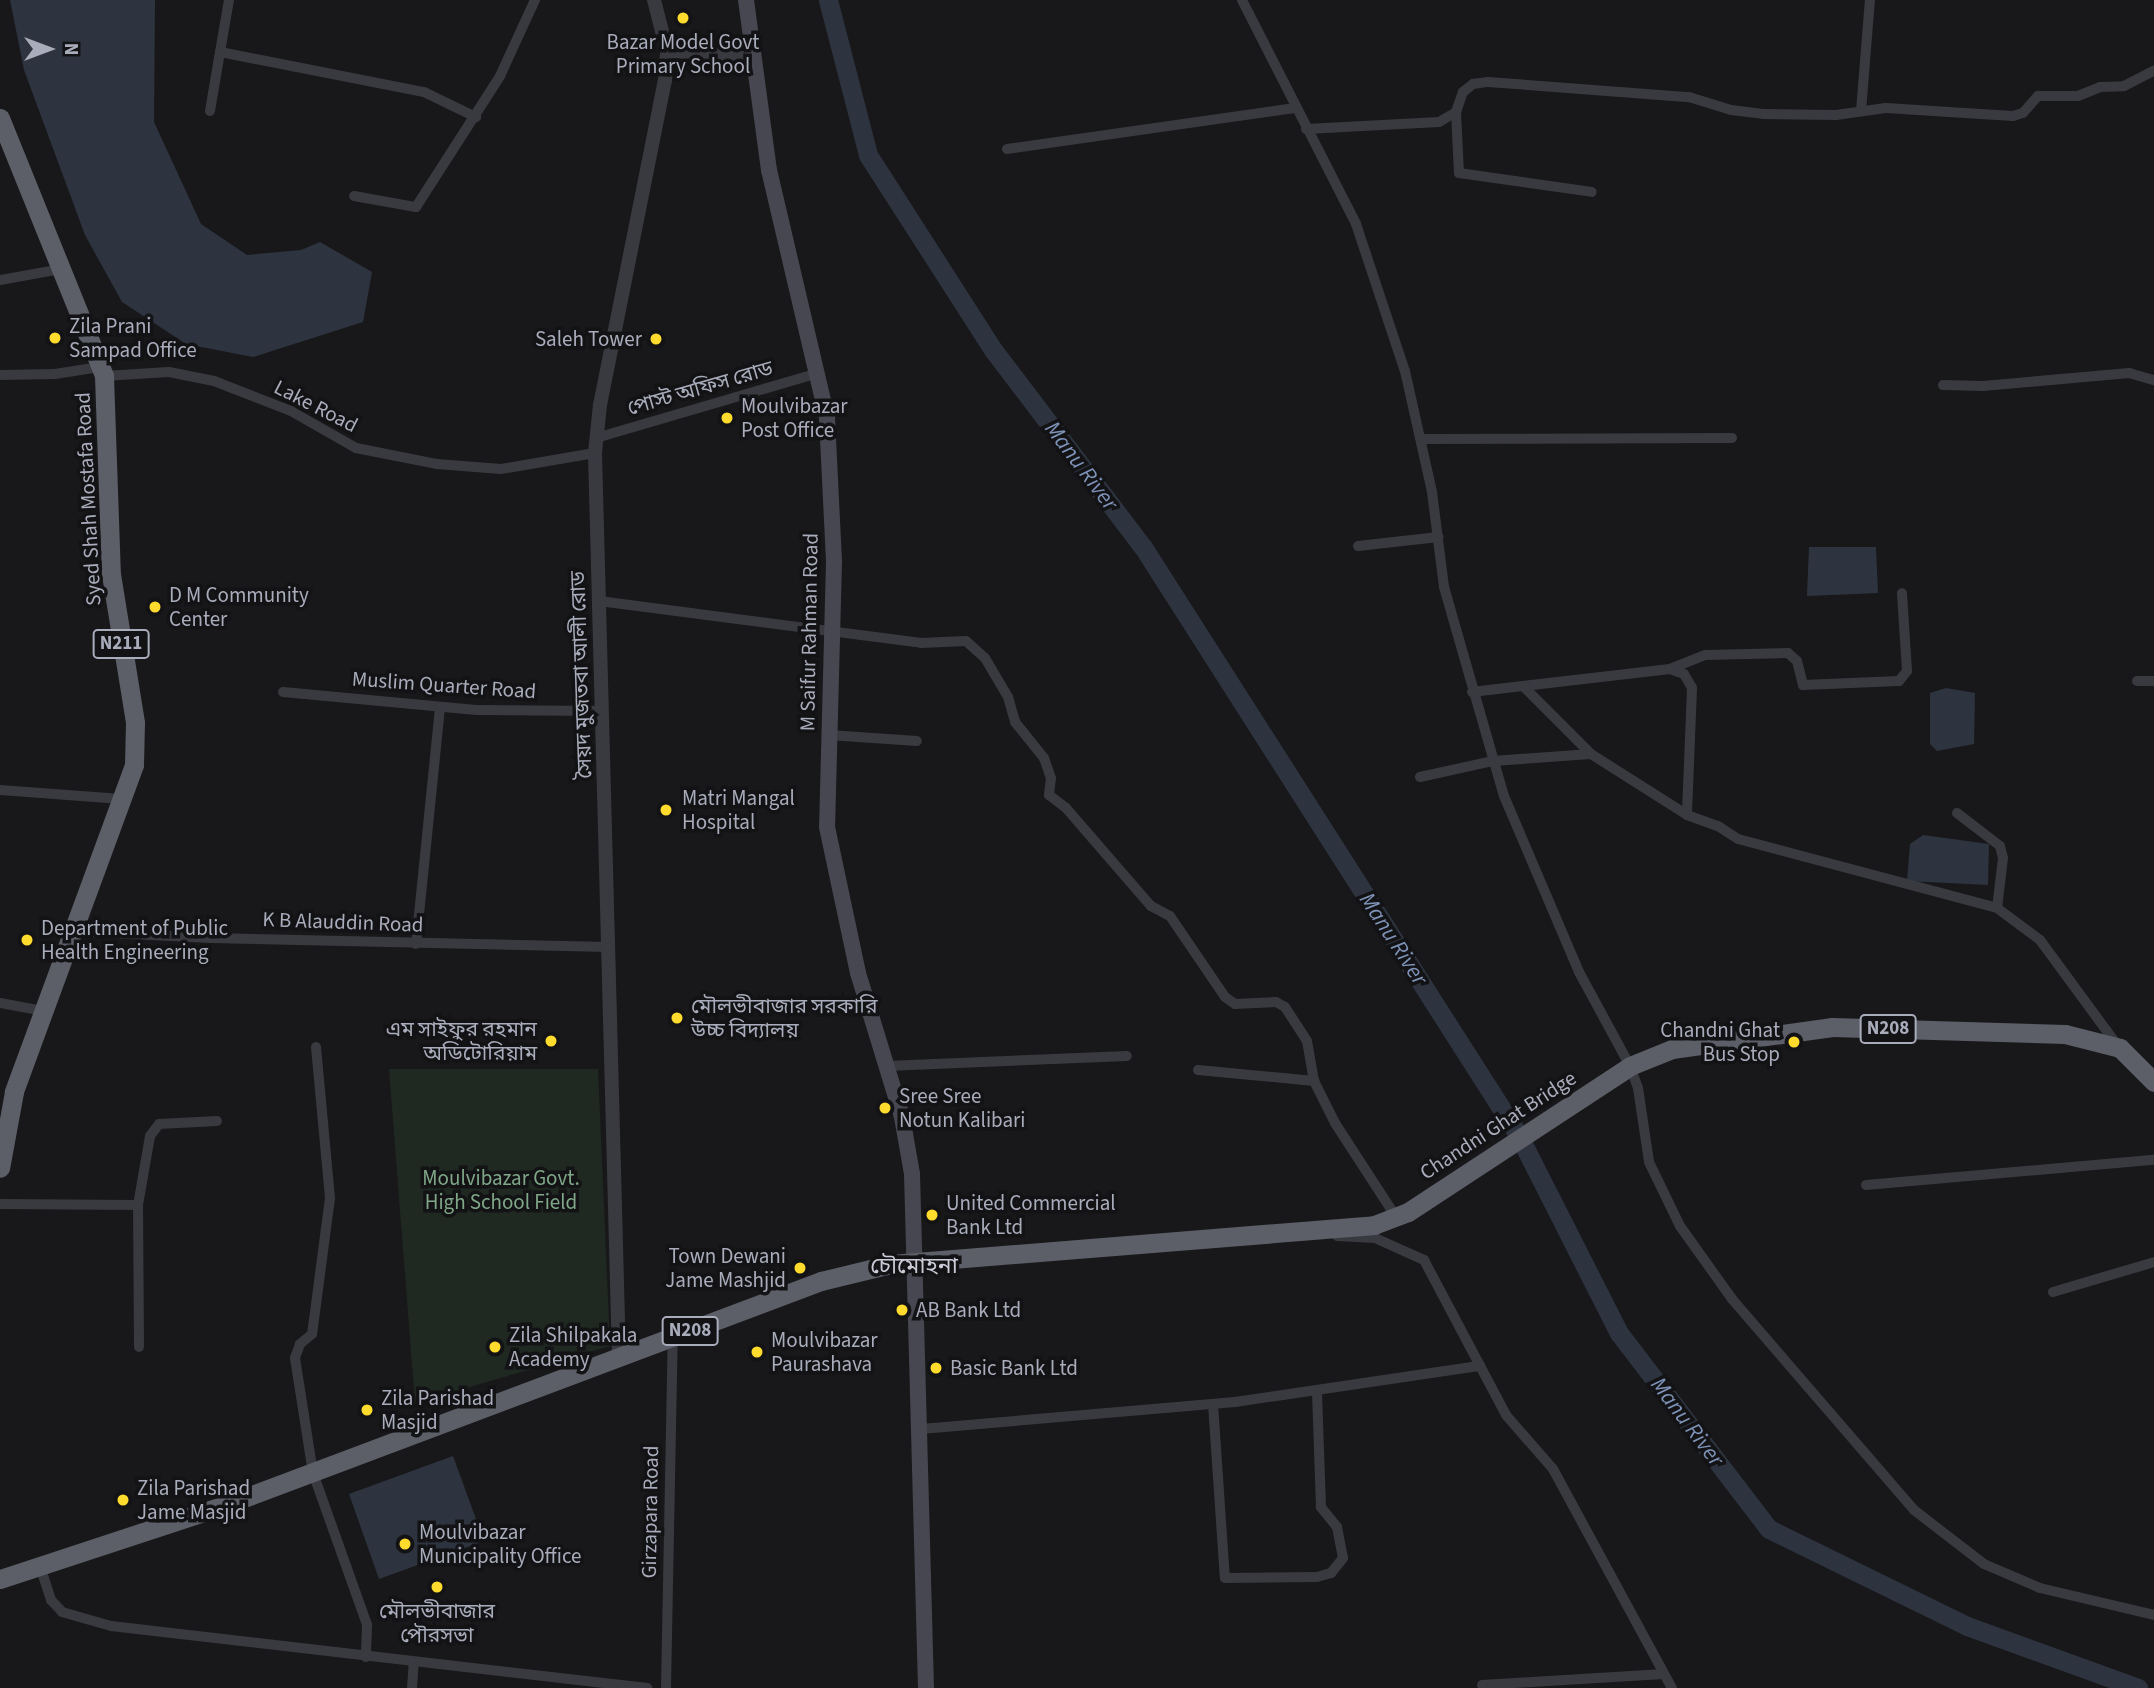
<!DOCTYPE html>
<html>
<head>
<meta charset="utf-8">
<style>
	body { margin:0 }
	#map { position:relative; width:2154px; height:1688px; overflow:hidden; background:#18181a; font-family:"Source Sans 3","Noto Sans Bengali",sans-serif }
	div>[style] { position:absolute }
	[style*='--x'] { left:calc(var(--x)*1px); top:calc(var(--y)*1px); width:calc(var(--w)*1px); rotate:calc(var(--a)*1deg) }
	.green>* { inset:0; background:#1f2922 }
	.water>* { inset:0; background:#2d343f }
	.river>* { height:19px; margin:-9.5px; padding:0 9.5px; transform-origin:9.5px; border-radius:9.5px; background:#2d343f }
	.minor>* { height:10px; margin:-5px; padding:0 5px; transform-origin:5px; border-radius:5px; background:#393940 }
	.tertiary>* { height:14px; margin:-7px; padding:0 7px; transform-origin:7px; border-radius:7px; background:#393940 }
	.secondary>* { height:16px; margin:-8px; padding:0 8px; transform-origin:8px; border-radius:8px; background:#464750 }
	.trunk>* { height:19px; margin:-9.5px; padding:0 9.5px; transform-origin:9.5px; border-radius:9.5px; background:#5c5e68 }
	.dots>* { width:19px; height:19px; translate:-50% -50%; box-sizing:border-box; border:4px solid #131315; border-radius:50% }
	span { translate:-50% -50%; white-space:nowrap; text-align:center; line-height:1.15; -webkit-text-stroke:7px #131315; paint-order:stroke }
	.shield-label span { padding:2px 5px; background:#131315; border:2px solid; border-radius:5px; -webkit-text-stroke-width:0 }
	.shield-label { font-size:19px; color:#a9acbb; font-weight:700 }
	.poi-label { font-size:21px; color:#a9acbb }
	.left { translate:0 -50%; text-align:left }
	.right { translate:-100% -50%; text-align:right }
	.street-label { font-size:21px; color:#a9acbb }
	.park-label { font-size:21px; color:#7fa788 }
	.water-label { font-size:23px; color:#7e93b8; font-style:italic }
	.neighbourhood-label { font-size:23px; color:#cbccd7 }
	.north { position:absolute; left:14px; top:14px; width:70px; height:70px; -webkit-text-stroke:5px #131315; paint-order:stroke; rotate:90deg; font-size:19px; font-weight:700; line-height:28px; text-align:center; color:#a9acbb }
	.north::after { content:''; display:block; margin:auto; width:24px; height:32px; background:#a9acbb; clip-path:polygon(50% 0,100% 100%,50% 72%,0 100%) }
</style>
</head>
<body>
<div id="map">
	<div class="green">
		<div style="clip-path:polygon(389px 1069px,598px 1069px,610px 1346px,415px 1403px)"></div>
	</div>
	<div class="water">
		<div style="clip-path:polygon(10px 0,155px 0,154px 122px,201px 224px,247px 255px,301px 250px,320px 242px,372px 272px,363px 322px,253px 357px,186px 344px,122px 302px,85px 235px,24px 70px)"></div>
		<div style="clip-path:polygon(1809px 547px,1876px 547px,1878px 593px,1807px 596px)"></div>
		<div style="clip-path:polygon(1946px 688px,1975px 693px,1974px 744px,1937px 751px,1930px 744px,1930px 693px)"></div>
		<div style="clip-path:polygon(1923px 835px,1989px 844px,1988px 885px,1907px 881px,1910px 844px)"></div>
		<div style="clip-path:polygon(453px 1456px,484px 1541px,379px 1579px,349px 1494px)"></div>
	</div>
	<div class="river">
		<div style="--x:828;--y:0;--w:160;--a:75.5"></div>
		<div style="--x:868;--y:155;--w:233;--a:57.3"></div>
		<div style="--x:994;--y:351;--w:246;--a:52.8"></div>
		<div style="--x:1143;--y:547;--w:699;--a:57.45"></div>
		<div style="--x:1519;--y:1136;--w:221;--a:63.1"></div>
		<div style="--x:1619;--y:1333;--w:247;--a:52.6"></div>
		<div style="--x:1769;--y:1529;--w:220;--a:26.1"></div>
		<div style="--x:1967;--y:1626;--w:182;--a:19.9"></div>
	</div>
	<div class="minor">
		<div style="--x:229;--y:0;--w:53;--a:99.8"></div>
		<div style="--x:220;--y:52;--w:208;--a:11.1"></div>
		<div style="--x:424;--y:92;--w:58;--a:25.7"></div>
		<div style="--x:1242;--y:0;--w:251;--a:63"></div>
		<div style="--x:1356;--y:224;--w:155;--a:71.6"></div>
		<div style="--x:1405;--y:371;--w:124;--a:77.4"></div>
		<div style="--x:1432;--y:492;--w:96;--a:82.8"></div>
		<div style="--x:1444;--y:587;--w:217;--a:74"></div>
		<div style="--x:1504;--y:796;--w:191;--a:66.9"></div>
		<div style="--x:1579;--y:972;--w:107;--a:61.5"></div>
		<div style="--x:1630;--y:1066;--w:23;--a:70"></div>
		<div style="--x:1638;--y:1088;--w:75;--a:81.5"></div>
		<div style="--x:1649;--y:1162;--w:71;--a:64.2"></div>
		<div style="--x:1680;--y:1226;--w:90;--a:54.5"></div>
		<div style="--x:1732;--y:1299;--w:279;--a:49.2"></div>
		<div style="--x:1914;--y:1510;--w:88;--a:37.6"></div>
		<div style="--x:1984;--y:1564;--w:61;--a:23.2"></div>
		<div style="--x:2040;--y:1588;--w:117;--a:13.3"></div>
		<div style="--x:210;--y:111;--w:60;--a:-80.4"></div>
		<div style="--x:1861;--y:111;--w:111;--a:-85.4"></div>
		<div style="--x:1456;--y:112;--w:61;--a:87.2"></div>
		<div style="--x:1459;--y:173;--w:134;--a:8.1"></div>
		<div style="--x:1306;--y:129;--w:133;--a:-3"></div>
		<div style="--x:1439;--y:122;--w:20;--a:-30"></div>
		<div style="--x:1456;--y:112;--w:21;--a:-71"></div>
		<div style="--x:1463;--y:92;--w:13;--a:-39"></div>
		<div style="--x:1473;--y:84;--w:15;--a:-8"></div>
		<div style="--x:1488;--y:82;--w:202;--a:4.3"></div>
		<div style="--x:1689;--y:97;--w:44;--a:17.2"></div>
		<div style="--x:1731;--y:110;--w:32;--a:7"></div>
		<div style="--x:1763;--y:114;--w:73;--a:0.8"></div>
		<div style="--x:1836;--y:115;--w:50;--a:-8"></div>
		<div style="--x:1886;--y:108;--w:127;--a:3.6"></div>
		<div style="--x:2013;--y:116;--w:10;--a:-17"></div>
		<div style="--x:2023;--y:113;--w:23;--a:-49"></div>
		<div style="--x:2038;--y:96;--w:40;--a:0"></div>
		<div style="--x:2078;--y:96;--w:24;--a:-22"></div>
		<div style="--x:2100;--y:87;--w:24;--a:-2"></div>
		<div style="--x:2124;--y:86;--w:34;--a:-27"></div>
		<div style="--x:1007;--y:149;--w:291;--a:-8.1"></div>
		<div style="--x:354;--y:196;--w:63;--a:10.1"></div>
		<div style="--x:416;--y:207;--w:156;--a:-57.3"></div>
		<div style="--x:500;--y:76;--w:84;--a:-65.3"></div>
		<div style="--x:0;--y:280;--w:63;--a:-10.1"></div>
		<div style="--x:0;--y:375;--w:55;--a:-1"></div>
		<div style="--x:55;--y:374;--w:45;--a:-9"></div>
		<div style="--x:104;--y:376;--w:65;--a:-3.5"></div>
		<div style="--x:169;--y:372;--w:46;--a:11.3"></div>
		<div style="--x:214;--y:381;--w:83;--a:21.3"></div>
		<div style="--x:291;--y:411;--w:75;--a:29.6"></div>
		<div style="--x:356;--y:448;--w:83;--a:11.2"></div>
		<div style="--x:437;--y:464;--w:64;--a:4.5"></div>
		<div style="--x:501;--y:469;--w:95;--a:-9.7"></div>
		<div style="--x:1943;--y:385;--w:40;--a:1.4"></div>
		<div style="--x:1983;--y:386;--w:147;--a:-5.1"></div>
		<div style="--x:2129;--y:373;--w:26;--a:16"></div>
		<div style="--x:596;--y:438;--w:228;--a:-16.3"></div>
		<div style="--x:1421;--y:439;--w:311;--a:-0.2"></div>
		<div style="--x:1358;--y:546;--w:81;--a:-6.4"></div>
		<div style="--x:599;--y:601;--w:325;--a:7.4"></div>
		<div style="--x:921;--y:643;--w:45;--a:-2.5"></div>
		<div style="--x:966;--y:641;--w:25;--a:42"></div>
		<div style="--x:985;--y:658;--w:45;--a:59.5"></div>
		<div style="--x:1008;--y:697;--w:26;--a:74"></div>
		<div style="--x:1015;--y:722;--w:46;--a:51.1"></div>
		<div style="--x:1044;--y:758;--w:21;--a:71"></div>
		<div style="--x:1051;--y:778;--w:17;--a:97"></div>
		<div style="--x:1049;--y:795;--w:21;--a:37"></div>
		<div style="--x:1066;--y:808;--w:130;--a:49.1"></div>
		<div style="--x:1151;--y:906;--w:21;--a:28"></div>
		<div style="--x:1170;--y:916;--w:98;--a:55.8"></div>
		<div style="--x:1225;--y:997;--w:12;--a:35"></div>
		<div style="--x:1235;--y:1004;--w:41;--a:-2.8"></div>
		<div style="--x:1276;--y:1002;--w:10;--a:29"></div>
		<div style="--x:1285;--y:1007;--w:40;--a:57.1"></div>
		<div style="--x:1307;--y:1041;--w:41;--a:80.1"></div>
		<div style="--x:1314;--y:1081;--w:47;--a:63.4"></div>
		<div style="--x:1335;--y:1123;--w:112;--a:57"></div>
		<div style="--x:1670;--y:669;--w:38;--a:-22"></div>
		<div style="--x:1705;--y:655;--w:83;--a:-1.4"></div>
		<div style="--x:1788;--y:653;--w:12;--a:42"></div>
		<div style="--x:1797;--y:661;--w:25;--a:76"></div>
		<div style="--x:1803;--y:685;--w:96;--a:-2.4"></div>
		<div style="--x:1899;--y:681;--w:13;--a:-51"></div>
		<div style="--x:1907;--y:671;--w:78;--a:-93.7"></div>
		<div style="--x:2137;--y:681;--w:17;--a:0"></div>
		<div style="--x:1523;--y:686;--w:148;--a:-6.6"></div>
		<div style="--x:1670;--y:669;--w:15;--a:20"></div>
		<div style="--x:1684;--y:674;--w:16;--a:60"></div>
		<div style="--x:1692;--y:688;--w:127;--a:92.3"></div>
		<div style="--x:283;--y:692;--w:194;--a:5.3"></div>
		<div style="--x:476;--y:710;--w:127;--a:0.5"></div>
		<div style="--x:1472;--y:692;--w:51;--a:-6.7"></div>
		<div style="--x:1523;--y:686;--w:96;--a:45"></div>
		<div style="--x:1591;--y:754;--w:114;--a:32.4"></div>
		<div style="--x:1687;--y:815;--w:33;--a:20"></div>
		<div style="--x:1718;--y:826;--w:24;--a:33"></div>
		<div style="--x:1738;--y:839;--w:268;--a:14.9"></div>
		<div style="--x:1997;--y:908;--w:54;--a:36.7"></div>
		<div style="--x:2040;--y:940;--w:130;--a:53.7"></div>
		<div style="--x:829;--y:735;--w:88;--a:3.9"></div>
		<div style="--x:1420;--y:777;--w:75;--a:-12.4"></div>
		<div style="--x:1493;--y:761;--w:98;--a:-4.1"></div>
		<div style="--x:0;--y:790;--w:122;--a:4.2"></div>
		<div style="--x:1957;--y:813;--w:54;--a:37.5"></div>
		<div style="--x:2000;--y:846;--w:12;--a:76"></div>
		<div style="--x:2003;--y:858;--w:50;--a:96.8"></div>
		<div style="--x:75;--y:926;--w:16;--a:22"></div>
		<div style="--x:90;--y:932;--w:122;--a:2.8"></div>
		<div style="--x:212;--y:938;--w:398;--a:1.3"></div>
		<div style="--x:416;--y:944;--w:238;--a:-84.2"></div>
		<div style="--x:0;--y:1003;--w:45;--a:10.3"></div>
		<div style="--x:316;--y:1047;--w:152;--a:84.7"></div>
		<div style="--x:330;--y:1198;--w:137;--a:97.5"></div>
		<div style="--x:312;--y:1334;--w:16;--a:140"></div>
		<div style="--x:300;--y:1344;--w:15;--a:110"></div>
		<div style="--x:295;--y:1358;--w:116;--a:81.1"></div>
		<div style="--x:313;--y:1473;--w:161;--a:70.4"></div>
		<div style="--x:367;--y:1625;--w:32;--a:92"></div>
		<div style="--x:887;--y:1066;--w:240;--a:-2.4"></div>
		<div style="--x:1198;--y:1070;--w:117;--a:5.4"></div>
		<div style="--x:1866;--y:1185;--w:289;--a:-5"></div>
		<div style="--x:0;--y:1204;--w:138;--a:0.4"></div>
		<div style="--x:1337;--y:1236;--w:38;--a:3"></div>
		<div style="--x:1375;--y:1238;--w:54;--a:24.2"></div>
		<div style="--x:1424;--y:1260;--w:175;--a:62.1"></div>
		<div style="--x:1506;--y:1415;--w:72;--a:49"></div>
		<div style="--x:1553;--y:1469;--w:249;--a:61.5"></div>
		<div style="--x:2053;--y:1292;--w:105;--a:-16.5"></div>
		<div style="--x:139;--y:1347;--w:142;--a:-90.4"></div>
		<div style="--x:138;--y:1205;--w:70;--a:-80.1"></div>
		<div style="--x:150;--y:1136;--w:15;--a:-53"></div>
		<div style="--x:159;--y:1124;--w:58;--a:-3"></div>
		<div style="--x:1213;--y:1404;--w:174;--a:86.1"></div>
		<div style="--x:1225;--y:1578;--w:92;--a:-0.6"></div>
		<div style="--x:1317;--y:1577;--w:15;--a:-16"></div>
		<div style="--x:1331;--y:1573;--w:19;--a:-51"></div>
		<div style="--x:1343;--y:1558;--w:32;--a:-101"></div>
		<div style="--x:1337;--y:1527;--w:26;--a:-129"></div>
		<div style="--x:1321;--y:1507;--w:117;--a:-92"></div>
		<div style="--x:921;--y:1429;--w:315;--a:-4.9"></div>
		<div style="--x:1235;--y:1402;--w:248;--a:-8.4"></div>
		<div style="--x:40;--y:1566;--w:36;--a:72"></div>
		<div style="--x:51;--y:1600;--w:16;--a:47"></div>
		<div style="--x:62;--y:1612;--w:51;--a:15.9"></div>
		<div style="--x:111;--y:1626;--w:540;--a:6.6"></div>
		<div style="--x:1482;--y:1685;--w:182;--a:-3.5"></div>
		<div style="--x:412;--y:1688;--w:26;--a:-86"></div>
		<div style="--x:666;--y:1688;--w:350;--a:-88.9"></div>
	</div>
	<div class="tertiary">
		<div style="--x:667;--y:51;--w:87;--a:5.3"></div>
		<div style="--x:619;--y:1358;--w:905;--a:-91.52"></div>
		<div style="--x:595;--y:453;--w:48;--a:-84.1"></div>
		<div style="--x:600;--y:405;--w:330;--a:-78.7"></div>
		<div style="--x:665;--y:81;--w:30;--a:-86"></div>
		<div style="--x:667;--y:51;--w:53;--a:-104.3"></div>
	</div>
	<div class="secondary">
		<div style="--x:746;--y:0;--w:172;--a:82.3"></div>
		<div style="--x:769;--y:170;--w:255;--a:76.8"></div>
		<div style="--x:827;--y:418;--w:144;--a:87.2"></div>
		<div style="--x:834;--y:562;--w:265;--a:91.5"></div>
		<div style="--x:827;--y:827;--w:149;--a:78"></div>
		<div style="--x:858;--y:973;--w:151;--a:73"></div>
		<div style="--x:902;--y:1117;--w:58;--a:80"></div>
		<div style="--x:912;--y:1174;--w:514;--a:88.44"></div>
	</div>
	<div class="trunk">
		<div style="--x:0;--y:118;--w:278;--a:68"></div>
		<div style="--x:104;--y:376;--w:198;--a:88"></div>
		<div style="--x:111;--y:574;--w:151;--a:80.8"></div>
		<div style="--x:135;--y:723;--w:42;--a:91.4"></div>
		<div style="--x:134;--y:765;--w:348;--a:110.2"></div>
		<div style="--x:14;--y:1092;--w:77;--a:100.4"></div>
		<div style="--x:0;--y:1579;--w:237;--a:-18.2"></div>
		<div style="--x:225;--y:1505;--w:637;--a:-20.6"></div>
		<div style="--x:821;--y:1281;--w:72;--a:-13.7"></div>
		<div style="--x:891;--y:1264;--w:485;--a:-4.6"></div>
		<div style="--x:1374;--y:1225;--w:36;--a:-21"></div>
		<div style="--x:1408;--y:1212;--w:266;--a:-33.3"></div>
		<div style="--x:1630;--y:1066;--w:45;--a:-22"></div>
		<div style="--x:1672;--y:1049;--w:162;--a:-7.8"></div>
		<div style="--x:1832;--y:1027;--w:233;--a:1.7"></div>
		<div style="--x:2065;--y:1034;--w:57;--a:14.3"></div>
		<div style="--x:2120;--y:1048;--w:48;--a:45"></div>
	</div>
	<div class="dots">
		<div style="left:683px;top:18px;background:#fedb2c"></div>
		<div style="left:55px;top:338px;background:#fedb2c"></div>
		<div style="left:656px;top:339px;background:#fedb2c"></div>
		<div style="left:727px;top:418px;background:#fedb2c"></div>
		<div style="left:155px;top:607px;background:#fedb2c"></div>
		<div style="left:666px;top:810px;background:#fedb2c"></div>
		<div style="left:27px;top:940px;background:#fedb2c"></div>
		<div style="left:677px;top:1018px;background:#fedb2c"></div>
		<div style="left:551px;top:1041px;background:#fedb2c"></div>
		<div style="left:1794px;top:1042px;background:#fedb2c"></div>
		<div style="left:885px;top:1108px;background:#fedb2c"></div>
		<div style="left:932px;top:1215px;background:#fedb2c"></div>
		<div style="left:800px;top:1268px;background:#fedb2c"></div>
		<div style="left:902px;top:1310px;background:#fedb2c"></div>
		<div style="left:495px;top:1347px;background:#fedb2c"></div>
		<div style="left:757px;top:1352px;background:#fedb2c"></div>
		<div style="left:936px;top:1368px;background:#fedb2c"></div>
		<div style="left:367px;top:1410px;background:#fedb2c"></div>
		<div style="left:123px;top:1500px;background:#fedb2c"></div>
		<div style="left:405px;top:1544px;background:#fedb2c"></div>
		<div style="left:437px;top:1587px;background:#fedb2c"></div>
	</div>
	<div class="shield-label">
		<span style="left:121px;top:644px">N211</span>
		<span style="left:1888px;top:1029px">N208</span>
		<span style="left:690px;top:1331px">N208</span>
	</div>
	<div class="poi-label">
		<span style="left:683px;top:54px">Bazar Model Govt<br>Primary School</span>
		<span class="left" style="left:69px;top:338px">Zila Prani<br>Sampad Office</span>
		<span class="right" style="left:642px;top:339px">Saleh Tower</span>
		<span class="left" style="left:741px;top:418px">Moulvibazar<br>Post Office</span>
		<span class="left" style="left:169px;top:607px">D M Community<br>Center</span>
		<span class="left" style="left:682px;top:810px">Matri Mangal<br>Hospital</span>
		<span class="left" style="left:41px;top:940px">Department of Public<br>Health Engineering</span>
		<span class="left" style="left:691px;top:1018px">মৌলভীবাজার সরকারি<br>উচ্চ বিদ্যালয়</span>
		<span class="right" style="left:537px;top:1041px">এম সাইফুর রহমান<br>অডিটোরিয়াম</span>
		<span class="right" style="left:1780px;top:1042px">Chandni Ghat<br>Bus Stop</span>
		<span class="left" style="left:899px;top:1108px">Sree Sree<br>Notun Kalibari</span>
		<span class="left" style="left:946px;top:1215px">United Commercial<br>Bank Ltd</span>
		<span class="right" style="left:786px;top:1268px">Town Dewani<br>Jame Mashjid</span>
		<span class="left" style="left:916px;top:1310px">AB Bank Ltd</span>
		<span class="left" style="left:509px;top:1347px">Zila Shilpakala<br>Academy</span>
		<span class="left" style="left:771px;top:1352px">Moulvibazar<br>Paurashava</span>
		<span class="left" style="left:950px;top:1368px">Basic Bank Ltd</span>
		<span class="left" style="left:381px;top:1410px">Zila Parishad<br>Masjid</span>
		<span class="left" style="left:137px;top:1500px">Zila Parishad<br>Jame Masjid</span>
		<span class="left" style="left:419px;top:1544px">Moulvibazar<br>Municipality Office</span>
		<span style="left:437px;top:1623px">মৌলভীবাজার<br>পৌরসভা</span>
	</div>
	<div class="street-label">
		<span style="left:700px;top:388px;rotate:-16deg">পোস্ট অফিস রোড</span>
		<span style="left:316px;top:406px;rotate:27deg">Lake Road</span>
		<span style="left:88px;top:499px;rotate:-93deg">Syed Shah Mostafa Road</span>
		<span style="left:809px;top:632px;rotate:-89deg">M Saifur Rahman Road</span>
		<span style="left:581px;top:675px;rotate:-92deg">সৈয়দ মুজতবা আলী রোড</span>
		<span style="left:444px;top:685px;rotate:4deg">Muslim Quarter Road</span>
		<span style="left:343px;top:922px;rotate:2deg">K B Alauddin Road</span>
		<span style="left:1498px;top:1125px;rotate:-33deg">Chandni Ghat Bridge</span>
		<span style="left:650px;top:1512px;rotate:-89deg">Girzapara Road</span>
	</div>
	<div class="park-label">
		<span style="left:501px;top:1190px">Moulvibazar Govt.<br>High School Field</span>
	</div>
	<div class="water-label">
		<span style="left:1081px;top:466px;rotate:53deg">Manu River</span>
		<span style="left:1393px;top:939px;rotate:57deg">Manu River</span>
		<span style="left:1687px;top:1422px;rotate:53deg">Manu River</span>
	</div>
	<div class="neighbourhood-label">
		<span style="left:914px;top:1266px">চৌমোহনা</span>
	</div>
	<div class="north">N</div>
</div>
</body>
</html>
